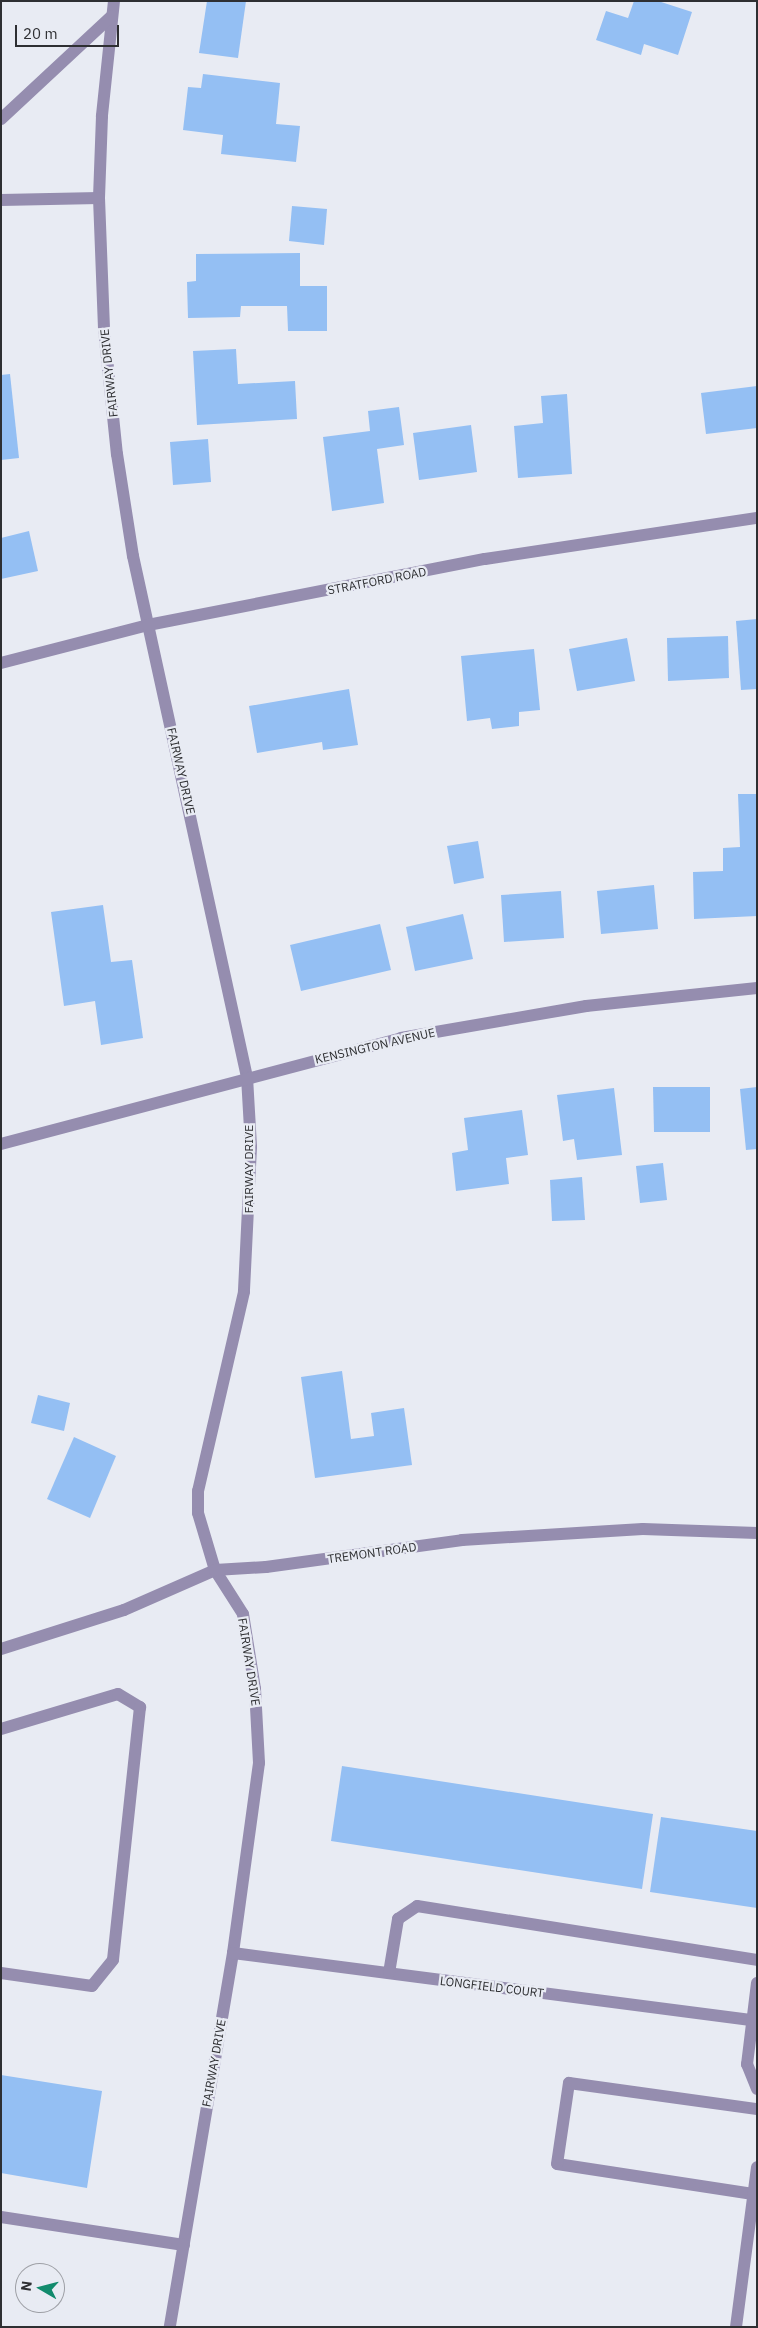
<!DOCTYPE html>
<html>
<head>
<meta charset="utf-8">
<style>
	body { margin:0 }
	#map { position:relative; width:758px; height:2328px; overflow:hidden; background:#e8ebf3; font-family:"IBM Plex Sans",sans-serif }
	div>[style] { position:absolute }
	[style*='--x'] { left:calc(var(--x)*1px); top:calc(var(--y)*1px); width:calc(var(--w)*1px); rotate:calc(var(--a)*1deg) }
	.building>* { inset:0; background:#94bff3 }
	.minor>* { height:12px; margin:-6px; padding:0 6px; transform-origin:6px; border-radius:6px; background:#958daf }
	span { translate:-50% -50%; white-space:nowrap; text-align:center; line-height:1.15; -webkit-text-stroke:4.5px #e8ebf3; paint-order:stroke }
	.street-label { font-size:12px; color:#2e2f32 }
	.frame { position:absolute; inset:0; border:2px solid #2e2f32; pointer-events:none }
	.north { position:absolute; left:15px; top:2263px; width:50px; height:50px; box-sizing:border-box; background:#e8ebf3; border:1px solid #9ea0a6; border-radius:50%; rotate:278deg; font-size:14px; font-weight:700; line-height:20px; text-align:center; color:#2e2f32 }
	.north::after { content:''; display:block; margin:auto; width:18px; height:22px; background:#128b6d; clip-path:polygon(50% 0,100% 100%,50% 72%,0 100%) }
	.scale { position:absolute; left:15px; top:25px; width:104px; height:22px; box-sizing:border-box; border:2px solid #2e2f32; border-top:0; padding-left:6px; font-size:15px; line-height:18px; white-space:nowrap; color:#2e2f32; -webkit-text-stroke:4px #e8ebf3; paint-order:stroke }
</style>
</head>
<body>
<div id="map">
	<div class="building">
		<div style="clip-path:polygon(207px 1px,246px 1px,238px 58px,199px 53px)"></div>
		<div style="clip-path:polygon(634px 1px,658px 1px,692px 12px,678px 55px,644px 44px,641px 55px,596px 40px,606px 11px,628px 18px)"></div>
		<div style="clip-path:polygon(203px 74px,280px 83px,276px 124px,300px 126px,296px 162px,221px 154px,223px 135px,183px 130px,188px 87px,201px 88px)"></div>
		<div style="clip-path:polygon(292px 206px,327px 209px,324px 245px,289px 241px)"></div>
		<div style="clip-path:polygon(300px 253px,300px 286px,327px 286px,327px 331px,288px 331px,287px 306px,241px 306px,240px 317px,188px 318px,187px 282px,196px 281px,196px 254px)"></div>
		<div style="clip-path:polygon(236px 349px,238px 384px,295px 381px,297px 419px,197px 425px,193px 351px)"></div>
		<div style="clip-path:polygon(10px 374px,19px 458px,1px 460px,1px 375px)"></div>
		<div style="clip-path:polygon(757px 386px,757px 428px,706px 434px,701px 393px)"></div>
		<div style="clip-path:polygon(567px 394px,572px 474px,518px 478px,514px 426px,543px 423px,541px 396px)"></div>
		<div style="clip-path:polygon(399px 407px,404px 445px,377px 449px,384px 503px,332px 511px,323px 437px,370px 431px,368px 411px)"></div>
		<div style="clip-path:polygon(471px 425px,477px 472px,419px 480px,413px 433px)"></div>
		<div style="clip-path:polygon(208px 439px,211px 482px,173px 485px,170px 442px)"></div>
		<div style="clip-path:polygon(29px 531px,38px 571px,1px 579px,1px 538px)"></div>
		<div style="clip-path:polygon(757px 619px,757px 689px,741px 690px,736px 621px)"></div>
		<div style="clip-path:polygon(728px 636px,729px 678px,668px 681px,667px 638px)"></div>
		<div style="clip-path:polygon(627px 638px,635px 681px,577px 691px,569px 649px)"></div>
		<div style="clip-path:polygon(534px 649px,540px 710px,519px 712px,519px 726px,492px 729px,490px 718px,467px 721px,461px 656px)"></div>
		<div style="clip-path:polygon(349px 689px,358px 745px,323px 750px,322px 742px,257px 753px,249px 706px)"></div>
		<div style="clip-path:polygon(738px 794px,757px 794px,757px 916px,694px 919px,693px 872px,723px 871px,723px 848px,740px 847px)"></div>
		<div style="clip-path:polygon(478px 841px,484px 878px,454px 884px,447px 846px)"></div>
		<div style="clip-path:polygon(654px 885px,658px 929px,601px 934px,597px 891px)"></div>
		<div style="clip-path:polygon(561px 891px,564px 938px,504px 942px,501px 895px)"></div>
		<div style="clip-path:polygon(103px 905px,111px 962px,132px 960px,143px 1038px,101px 1045px,95px 1001px,64px 1006px,51px 912px)"></div>
		<div style="clip-path:polygon(463px 914px,473px 959px,415px 971px,406px 927px)"></div>
		<div style="clip-path:polygon(380px 924px,391px 970px,301px 991px,290px 945px)"></div>
		<div style="clip-path:polygon(653px 1087px,710px 1087px,710px 1132px,654px 1132px)"></div>
		<div style="clip-path:polygon(757px 1087px,757px 1149px,746px 1150px,740px 1089px)"></div>
		<div style="clip-path:polygon(614px 1088px,622px 1155px,577px 1160px,574px 1139px,563px 1141px,557px 1095px)"></div>
		<div style="clip-path:polygon(522px 1110px,528px 1155px,506px 1158px,509px 1184px,456px 1191px,452px 1153px,468px 1150px,464px 1118px)"></div>
		<div style="clip-path:polygon(663px 1163px,667px 1200px,640px 1203px,636px 1166px)"></div>
		<div style="clip-path:polygon(582px 1177px,585px 1220px,552px 1221px,550px 1180px)"></div>
		<div style="clip-path:polygon(342px 1371px,351px 1439px,374px 1436px,371px 1413px,404px 1408px,412px 1465px,315px 1478px,301px 1377px)"></div>
		<div style="clip-path:polygon(38px 1395px,70px 1403px,64px 1431px,31px 1423px)"></div>
		<div style="clip-path:polygon(74px 1437px,116px 1456px,90px 1518px,47px 1499px)"></div>
		<div style="clip-path:polygon(342px 1766px,653px 1814px,642px 1889px,331px 1841px)"></div>
		<div style="clip-path:polygon(661px 1817px,757px 1831px,757px 1908px,650px 1892px)"></div>
		<div style="clip-path:polygon(1px 2075px,102px 2091px,87px 2188px,1px 2173px)"></div>
	</div>
	<div class="minor">
		<div style="--x:114;--y:1;--w:116;--a:96"></div>
		<div style="--x:102;--y:116;--w:82;--a:92.1"></div>
		<div style="--x:99;--y:198;--w:131;--a:87.8"></div>
		<div style="--x:104;--y:329;--w:126;--a:84.1"></div>
		<div style="--x:117;--y:454;--w:103;--a:81.1"></div>
		<div style="--x:133;--y:556;--w:533;--a:77.66"></div>
		<div style="--x:247;--y:1077;--w:70;--a:86.7"></div>
		<div style="--x:251;--y:1147;--w:145;--a:92.8"></div>
		<div style="--x:244;--y:1292;--w:204;--a:103"></div>
		<div style="--x:198;--y:1491;--w:22;--a:90"></div>
		<div style="--x:198;--y:1513;--w:59;--a:73.4"></div>
		<div style="--x:215;--y:1570;--w:52;--a:57.5"></div>
		<div style="--x:243;--y:1614;--w:76;--a:80.9"></div>
		<div style="--x:255;--y:1689;--w:74;--a:86.9"></div>
		<div style="--x:259;--y:1763;--w:192;--a:97.8"></div>
		<div style="--x:233;--y:1953;--w:379;--a:99.6"></div>
		<div style="--x:1;--y:119;--w:151;--a:-42.9"></div>
		<div style="--x:1;--y:200;--w:98;--a:-1.2"></div>
		<div style="--x:1;--y:663;--w:152;--a:-14.5"></div>
		<div style="--x:148;--y:625;--w:343;--a:-11.1"></div>
		<div style="--x:485;--y:559;--w:275;--a:-8.6"></div>
		<div style="--x:1;--y:1144;--w:414;--a:-14.8"></div>
		<div style="--x:401;--y:1038;--w:188;--a:-9.8"></div>
		<div style="--x:586;--y:1006;--w:172;--a:-6"></div>
		<div style="--x:1;--y:1649;--w:129;--a:-17.6"></div>
		<div style="--x:124;--y:1610;--w:99;--a:-23.7"></div>
		<div style="--x:215;--y:1570;--w:51;--a:-3.4"></div>
		<div style="--x:266;--y:1567;--w:198;--a:-7.8"></div>
		<div style="--x:462;--y:1540;--w:181;--a:-3.5"></div>
		<div style="--x:643;--y:1529;--w:114;--a:2"></div>
		<div style="--x:1;--y:1729;--w:122;--a:-16.7"></div>
		<div style="--x:118;--y:1694;--w:26;--a:31"></div>
		<div style="--x:140;--y:1707;--w:254;--a:96.1"></div>
		<div style="--x:113;--y:1960;--w:33;--a:129"></div>
		<div style="--x:92;--y:1986;--w:92;--a:-171.9"></div>
		<div style="--x:233;--y:1953;--w:522;--a:7.37"></div>
		<div style="--x:389;--y:1973;--w:55;--a:-80.5"></div>
		<div style="--x:398;--y:1919;--w:23;--a:-34"></div>
		<div style="--x:417;--y:1906;--w:344;--a:9"></div>
		<div style="--x:757;--y:1983;--w:82;--a:97"></div>
		<div style="--x:747;--y:2064;--w:27;--a:68"></div>
		<div style="--x:753;--y:2194;--w:198;--a:-171.3"></div>
		<div style="--x:557;--y:2164;--w:82;--a:-81.6"></div>
		<div style="--x:569;--y:2083;--w:190;--a:7.9"></div>
		<div style="--x:1;--y:2217;--w:185;--a:8.7"></div>
		<div style="--x:736;--y:2327;--w:161;--a:-82.5"></div>
	</div>
	<div class="street-label">
		<span style="left:109px;top:373px;rotate:-96deg">FAIRWAY DRIVE</span>
		<span style="left:377px;top:581px;rotate:-11deg">STRATFORD ROAD</span>
		<span style="left:181px;top:771px;rotate:77deg">FAIRWAY DRIVE</span>
		<span style="left:375px;top:1046px;rotate:-13deg">KENSINGTON AVENUE</span>
		<span style="left:249px;top:1169px;rotate:-90deg">FAIRWAY DRIVE</span>
		<span style="left:372px;top:1553px;rotate:-8deg">TREMONT ROAD</span>
		<span style="left:249px;top:1662px;rotate:81deg">FAIRWAY DRIVE</span>
		<span style="left:492px;top:1987px;rotate:7deg">LONGFIELD COURT</span>
		<span style="left:214px;top:2063px;rotate:-80deg">FAIRWAY DRIVE</span>
	</div>
	<div class="frame"></div>
	<div class="north">N</div>
	<div class="scale">20 m</div>
</div>
</body>
</html>
